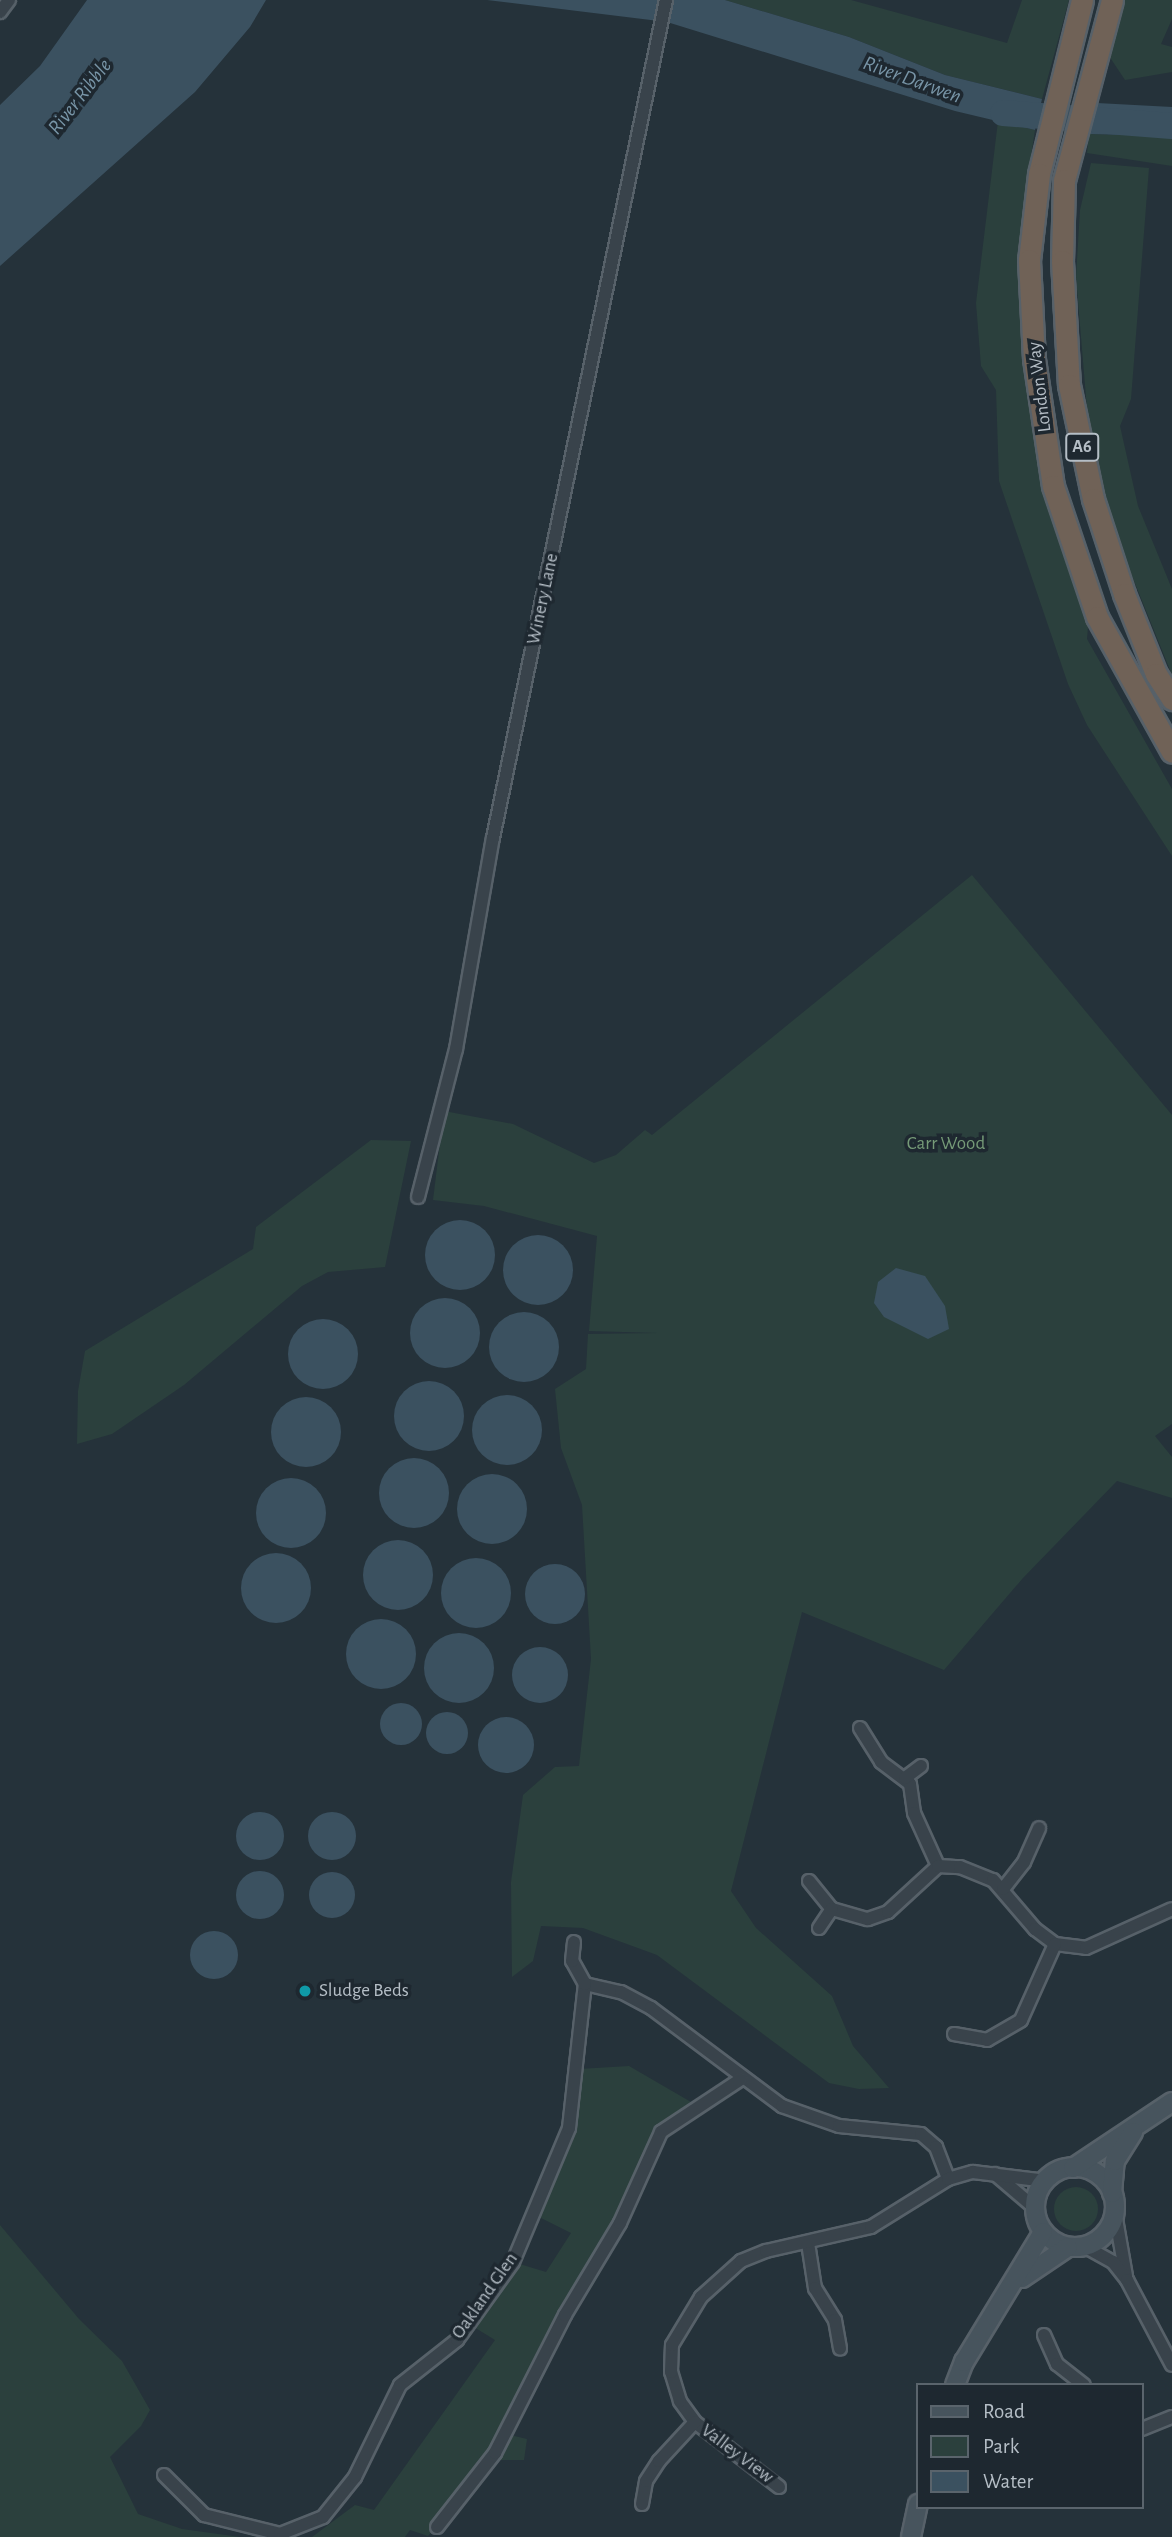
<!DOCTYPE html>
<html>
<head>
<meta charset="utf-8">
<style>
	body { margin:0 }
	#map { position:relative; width:1172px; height:2537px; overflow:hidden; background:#25323a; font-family:"Alegreya Sans",sans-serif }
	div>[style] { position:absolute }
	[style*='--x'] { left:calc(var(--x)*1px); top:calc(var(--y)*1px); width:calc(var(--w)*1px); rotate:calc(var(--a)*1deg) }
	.green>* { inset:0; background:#2b403d }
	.round { border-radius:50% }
	.water>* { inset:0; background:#3b5160 }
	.river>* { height:26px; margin:-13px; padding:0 13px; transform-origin:13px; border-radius:13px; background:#3b5160 }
	.roads { filter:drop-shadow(2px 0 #576169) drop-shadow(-2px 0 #576169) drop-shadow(0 2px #576169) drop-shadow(0 -2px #576169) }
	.street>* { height:12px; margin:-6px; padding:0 6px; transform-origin:6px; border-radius:6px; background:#39434b }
	.secondary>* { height:18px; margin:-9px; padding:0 9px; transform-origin:9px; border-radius:9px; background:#47545d }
	.secondary>.ring { margin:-9px; padding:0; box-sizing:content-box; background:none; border:18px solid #47545d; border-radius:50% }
	.highway>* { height:21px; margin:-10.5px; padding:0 10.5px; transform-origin:10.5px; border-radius:10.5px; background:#706257 }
	.dots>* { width:19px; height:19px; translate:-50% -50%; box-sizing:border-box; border:4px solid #1e2830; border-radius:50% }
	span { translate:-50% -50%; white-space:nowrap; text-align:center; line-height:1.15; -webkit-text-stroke:7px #1e2830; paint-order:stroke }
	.shield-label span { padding:2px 5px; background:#1e2830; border:2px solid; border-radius:5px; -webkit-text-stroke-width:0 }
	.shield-label { font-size:18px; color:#b5bec6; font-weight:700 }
	.street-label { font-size:19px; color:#b5bec6 }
	.park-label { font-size:19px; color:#759a77 }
	.poi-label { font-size:19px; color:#b5bec6 }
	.left { translate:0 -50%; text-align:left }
	.water-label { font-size:21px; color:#7895a7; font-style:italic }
	.legend { position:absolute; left:916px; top:2383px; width:228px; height:126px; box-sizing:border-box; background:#1e2830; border:2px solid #5a646c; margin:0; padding:9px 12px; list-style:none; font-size:21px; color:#b5bec6 }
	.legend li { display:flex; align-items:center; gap:14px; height:35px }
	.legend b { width:35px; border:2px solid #5a646c }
</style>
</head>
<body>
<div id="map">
	<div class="green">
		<div style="clip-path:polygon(725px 0,851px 0,1007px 43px,1022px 0,1069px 0,1042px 99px,945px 75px,849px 37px)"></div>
		<div style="clip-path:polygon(1124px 0,1172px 0,1172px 19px,1161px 44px,1172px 47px,1172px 72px,1125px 80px,1109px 56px)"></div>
		<div style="clip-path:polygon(998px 121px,1035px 130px,1024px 202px,1019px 305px,1026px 389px,1047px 507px,1088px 627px,1087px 639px,1172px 789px,1172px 856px,1087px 725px,1068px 684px,999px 481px,996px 390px,981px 366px,976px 303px)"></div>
		<div style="clip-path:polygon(1089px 134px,1172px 136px,1172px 166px,1087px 153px)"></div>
		<div style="clip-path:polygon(1091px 163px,1149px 168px,1131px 399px,1120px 426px,1138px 506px,1172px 589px,1172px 675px,1113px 529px,1087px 409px,1076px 277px,1080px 210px)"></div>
		<div style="clip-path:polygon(972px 875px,1172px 1115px,1172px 1424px,1155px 1436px,1172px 1457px,1172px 1498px,1117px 1481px,1023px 1578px,944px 1670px,802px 1612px,731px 1891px,756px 1928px,832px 1996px,853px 2046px,889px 2088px,859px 2089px,829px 2083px,657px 1955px,583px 1928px,541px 1926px,533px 1961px,512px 1977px,511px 1882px,523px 1795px,555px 1767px,579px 1766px,591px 1659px,582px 1505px,561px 1448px,555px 1389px,586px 1369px,588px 1334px,658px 1333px,589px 1331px,597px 1236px,484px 1206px,433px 1200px,444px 1111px,513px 1124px,594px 1163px,616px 1155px,645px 1130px,652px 1135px)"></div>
		<div style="clip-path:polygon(371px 1140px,411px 1141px,385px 1267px,328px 1272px,302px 1286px,184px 1385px,112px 1434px,77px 1444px,78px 1391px,85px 1351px,253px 1249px,256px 1227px)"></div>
		<div style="clip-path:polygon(629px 2066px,691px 2102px,661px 2132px,506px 2434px,527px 2439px,524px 2460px,495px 2460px,428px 2536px,410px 2530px,405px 2537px,312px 2537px,355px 2505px,374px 2510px,495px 2340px,469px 2324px,513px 2262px,546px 2272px,571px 2233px,533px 2214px,569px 2128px,579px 2069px)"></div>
		<div class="round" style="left:1054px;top:2187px;width:44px;height:44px"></div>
		<div style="clip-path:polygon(0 2225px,79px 2319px,122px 2361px,150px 2410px,141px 2426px,110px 2457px,138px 2514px,182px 2529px,240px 2537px,0 2537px)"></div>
	</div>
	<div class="water">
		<div style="clip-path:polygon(87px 0,266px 0,250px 27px,195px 92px,0 266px,0 105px,40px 66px)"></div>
		<div style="clip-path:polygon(487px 0,725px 0,849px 37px,945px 75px,1042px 99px,1035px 130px,955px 111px,667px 22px)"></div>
		<div style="clip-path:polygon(1097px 103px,1172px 107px,1172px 136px,1089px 134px)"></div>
		<div class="round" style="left:425px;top:1220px;width:70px;height:70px"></div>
		<div class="round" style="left:503px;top:1235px;width:70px;height:70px"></div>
		<div style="clip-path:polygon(896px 1268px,925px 1276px,945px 1306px,949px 1329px,928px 1339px,884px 1317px,874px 1303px,878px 1282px)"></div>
		<div class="round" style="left:410px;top:1298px;width:70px;height:70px"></div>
		<div class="round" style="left:489px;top:1312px;width:70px;height:70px"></div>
		<div class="round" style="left:288px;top:1319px;width:70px;height:70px"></div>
		<div class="round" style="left:394px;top:1381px;width:70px;height:70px"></div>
		<div class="round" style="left:472px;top:1395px;width:70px;height:70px"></div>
		<div class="round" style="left:271px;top:1397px;width:70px;height:70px"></div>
		<div class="round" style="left:379px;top:1458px;width:70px;height:70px"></div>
		<div class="round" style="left:457px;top:1474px;width:70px;height:70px"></div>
		<div class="round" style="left:256px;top:1478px;width:70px;height:70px"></div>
		<div class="round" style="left:363px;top:1540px;width:70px;height:70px"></div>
		<div class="round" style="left:241px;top:1553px;width:70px;height:70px"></div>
		<div class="round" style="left:441px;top:1558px;width:70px;height:70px"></div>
		<div class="round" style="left:525px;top:1564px;width:60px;height:60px"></div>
		<div class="round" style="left:346px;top:1619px;width:70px;height:70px"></div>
		<div class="round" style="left:424px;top:1633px;width:70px;height:70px"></div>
		<div class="round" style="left:512px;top:1647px;width:56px;height:56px"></div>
		<div class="round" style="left:380px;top:1703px;width:42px;height:42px"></div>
		<div class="round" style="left:426px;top:1712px;width:42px;height:42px"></div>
		<div class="round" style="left:478px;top:1717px;width:56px;height:56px"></div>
		<div class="round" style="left:308px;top:1812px;width:48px;height:48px"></div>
		<div class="round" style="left:236px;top:1812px;width:48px;height:48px"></div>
		<div class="round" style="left:236px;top:1871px;width:48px;height:48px"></div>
		<div class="round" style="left:309px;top:1872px;width:46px;height:46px"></div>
		<div class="round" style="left:190px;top:1931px;width:48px;height:48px"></div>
	</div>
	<div class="river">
		<div style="--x:1003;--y:113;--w:169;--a:4.4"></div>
	</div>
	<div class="roads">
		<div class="street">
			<div style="--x:0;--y:12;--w:15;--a:-53"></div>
			<div style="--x:418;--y:1197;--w:153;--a:-75.6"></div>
			<div style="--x:456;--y:1049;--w:214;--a:-80.1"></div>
			<div style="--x:493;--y:838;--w:856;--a:-78.34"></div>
			<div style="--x:860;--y:1728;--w:40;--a:58"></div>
			<div style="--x:881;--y:1762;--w:36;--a:37"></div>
			<div style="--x:910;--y:1784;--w:29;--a:82"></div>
			<div style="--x:914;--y:1813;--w:58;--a:65.6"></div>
			<div style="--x:905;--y:1778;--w:20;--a:-37"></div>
			<div style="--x:809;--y:1881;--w:36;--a:51"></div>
			<div style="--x:832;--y:1909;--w:37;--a:16"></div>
			<div style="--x:868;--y:1919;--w:21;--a:-19"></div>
			<div style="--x:888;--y:1912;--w:68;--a:-42.6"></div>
			<div style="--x:938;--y:1866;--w:22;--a:3"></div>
			<div style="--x:960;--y:1867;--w:35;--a:22"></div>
			<div style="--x:993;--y:1880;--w:65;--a:49.4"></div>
			<div style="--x:1035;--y:1929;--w:25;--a:37"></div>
			<div style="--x:1055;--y:1944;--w:31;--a:7"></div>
			<div style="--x:1086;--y:1948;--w:94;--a:-24.4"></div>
			<div style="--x:1003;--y:1889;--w:34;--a:-52"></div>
			<div style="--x:1024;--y:1862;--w:37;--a:-66"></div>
			<div style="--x:819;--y:1928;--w:23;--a:-56"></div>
			<div style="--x:585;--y:1984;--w:37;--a:13"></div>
			<div style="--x:621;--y:1992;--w:34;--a:28"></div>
			<div style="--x:651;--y:2008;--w:164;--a:36.8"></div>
			<div style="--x:782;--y:2106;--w:60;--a:19.3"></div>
			<div style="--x:839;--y:2126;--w:82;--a:5.6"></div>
			<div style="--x:921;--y:2134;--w:20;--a:41"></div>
			<div style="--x:936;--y:2147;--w:34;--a:69"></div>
			<div style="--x:954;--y:2034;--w:34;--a:10"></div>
			<div style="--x:987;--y:2040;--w:39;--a:-30"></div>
			<div style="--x:1021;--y:2020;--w:83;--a:-65.9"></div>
			<div style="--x:995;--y:2174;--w:52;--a:40.4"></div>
			<div style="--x:1115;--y:2213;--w:64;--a:80.1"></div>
			<div style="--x:808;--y:2243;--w:46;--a:81.2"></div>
			<div style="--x:815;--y:2288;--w:38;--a:58"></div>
			<div style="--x:835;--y:2320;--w:29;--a:80"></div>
			<div style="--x:1084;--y:2246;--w:33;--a:29"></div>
			<div style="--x:1113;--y:2262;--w:23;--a:52"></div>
			<div style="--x:1127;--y:2280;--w:96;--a:62.1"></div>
			<div style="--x:1044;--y:2335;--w:32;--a:66"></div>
			<div style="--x:1057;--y:2364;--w:34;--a:38"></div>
			<div style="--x:1142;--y:2429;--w:32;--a:-22"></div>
			<div style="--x:164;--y:2475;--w:57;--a:45"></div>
			<div style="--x:204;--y:2515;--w:78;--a:14"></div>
			<div style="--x:280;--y:2534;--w:46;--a:-21.6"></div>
			<div style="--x:323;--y:2517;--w:51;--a:-51.3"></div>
			<div style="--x:355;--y:2477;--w:102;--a:-63.9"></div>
			<div style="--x:400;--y:2385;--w:73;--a:-38.3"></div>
			<div style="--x:457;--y:2340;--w:96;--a:-54.3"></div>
			<div style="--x:513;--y:2262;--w:145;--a:-67.3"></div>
			<div style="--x:569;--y:2128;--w:145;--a:-83.7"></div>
			<div style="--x:585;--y:1984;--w:26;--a:-119"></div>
			<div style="--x:572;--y:1961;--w:19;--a:-84"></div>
			<div style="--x:779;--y:2487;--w:106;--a:-142.3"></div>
			<div style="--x:695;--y:2422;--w:26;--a:-126"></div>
			<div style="--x:680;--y:2401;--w:30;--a:-107"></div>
			<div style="--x:671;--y:2372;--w:27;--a:-88"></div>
			<div style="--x:672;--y:2345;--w:56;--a:-58.9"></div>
			<div style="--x:701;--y:2297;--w:54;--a:-42"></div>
			<div style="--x:741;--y:2261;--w:27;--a:-22"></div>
			<div style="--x:766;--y:2251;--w:108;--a:-12.9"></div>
			<div style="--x:871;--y:2227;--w:91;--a:-31.9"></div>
			<div style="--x:948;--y:2179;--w:26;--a:-16"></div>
			<div style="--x:973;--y:2172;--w:74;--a:7"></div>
			<div style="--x:642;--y:2504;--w:23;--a:-80"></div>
			<div style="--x:646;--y:2481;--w:24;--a:-57"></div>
			<div style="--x:659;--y:2461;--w:53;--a:-47.3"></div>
			<div style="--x:437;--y:2527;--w:94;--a:-51.9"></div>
			<div style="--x:495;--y:2453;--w:155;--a:-63.1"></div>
			<div style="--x:565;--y:2315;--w:107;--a:-59.1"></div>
			<div style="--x:620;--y:2223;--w:100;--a:-65.7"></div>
			<div style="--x:661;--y:2132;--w:96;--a:-33.5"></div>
		</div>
		<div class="secondary">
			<div class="ring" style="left:1035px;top:2167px;width:62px;height:62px"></div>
			<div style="--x:1073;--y:2168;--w:119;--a:-33.7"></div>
			<div style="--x:1112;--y:2193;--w:32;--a:-85"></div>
			<div style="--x:1115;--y:2161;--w:34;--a:-58"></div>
			<div style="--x:1022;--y:2278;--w:55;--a:-34"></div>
			<div style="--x:955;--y:2385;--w:25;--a:-69"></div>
			<div style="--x:964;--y:2362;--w:152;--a:-58.7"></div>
			<div style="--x:911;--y:2537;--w:34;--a:-78"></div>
		</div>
		<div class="highway">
			<div style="--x:1082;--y:0;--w:179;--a:103.9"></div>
			<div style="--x:1039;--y:174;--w:87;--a:96.6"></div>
			<div style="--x:1029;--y:260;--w:99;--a:87.1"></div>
			<div style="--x:1034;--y:359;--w:128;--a:81.5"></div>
			<div style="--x:1053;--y:486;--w:138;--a:71.4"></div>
			<div style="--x:1097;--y:617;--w:154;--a:60.9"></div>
			<div style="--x:1112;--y:0;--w:186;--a:104.9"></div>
			<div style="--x:1064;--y:180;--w:81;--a:91.4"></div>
			<div style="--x:1062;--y:261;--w:124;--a:86.8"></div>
			<div style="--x:1069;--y:385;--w:116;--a:78.1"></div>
			<div style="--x:1093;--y:499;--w:100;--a:71.9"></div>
			<div style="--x:1124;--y:594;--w:86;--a:68.2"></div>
			<div style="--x:1156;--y:674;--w:30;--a:57"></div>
		</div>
	</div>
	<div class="dots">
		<div style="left:305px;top:1991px;background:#0f9aa8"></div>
	</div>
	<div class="shield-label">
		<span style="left:1082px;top:447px">A6</span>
	</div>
	<div class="street-label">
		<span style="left:1040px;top:387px;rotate:-97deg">London Way</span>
		<span style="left:543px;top:599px;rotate:-78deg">Winery Lane</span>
		<span style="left:485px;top:2296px;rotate:-55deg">Oakland Glen</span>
		<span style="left:737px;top:2454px;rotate:37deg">Valley View</span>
	</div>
	<div class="park-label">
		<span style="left:946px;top:1144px">Carr Wood</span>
	</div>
	<div class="poi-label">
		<span class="left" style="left:319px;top:1991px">Sludge Beds</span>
	</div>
	<div class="water-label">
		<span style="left:912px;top:80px;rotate:20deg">River Darwen</span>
		<span style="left:80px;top:97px;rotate:-52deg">River Ribble</span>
	</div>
	<ul class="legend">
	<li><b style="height:9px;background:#47545d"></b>Road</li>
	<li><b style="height:19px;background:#2b403d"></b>Park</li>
	<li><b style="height:19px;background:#3b5160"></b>Water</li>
	</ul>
</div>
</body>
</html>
